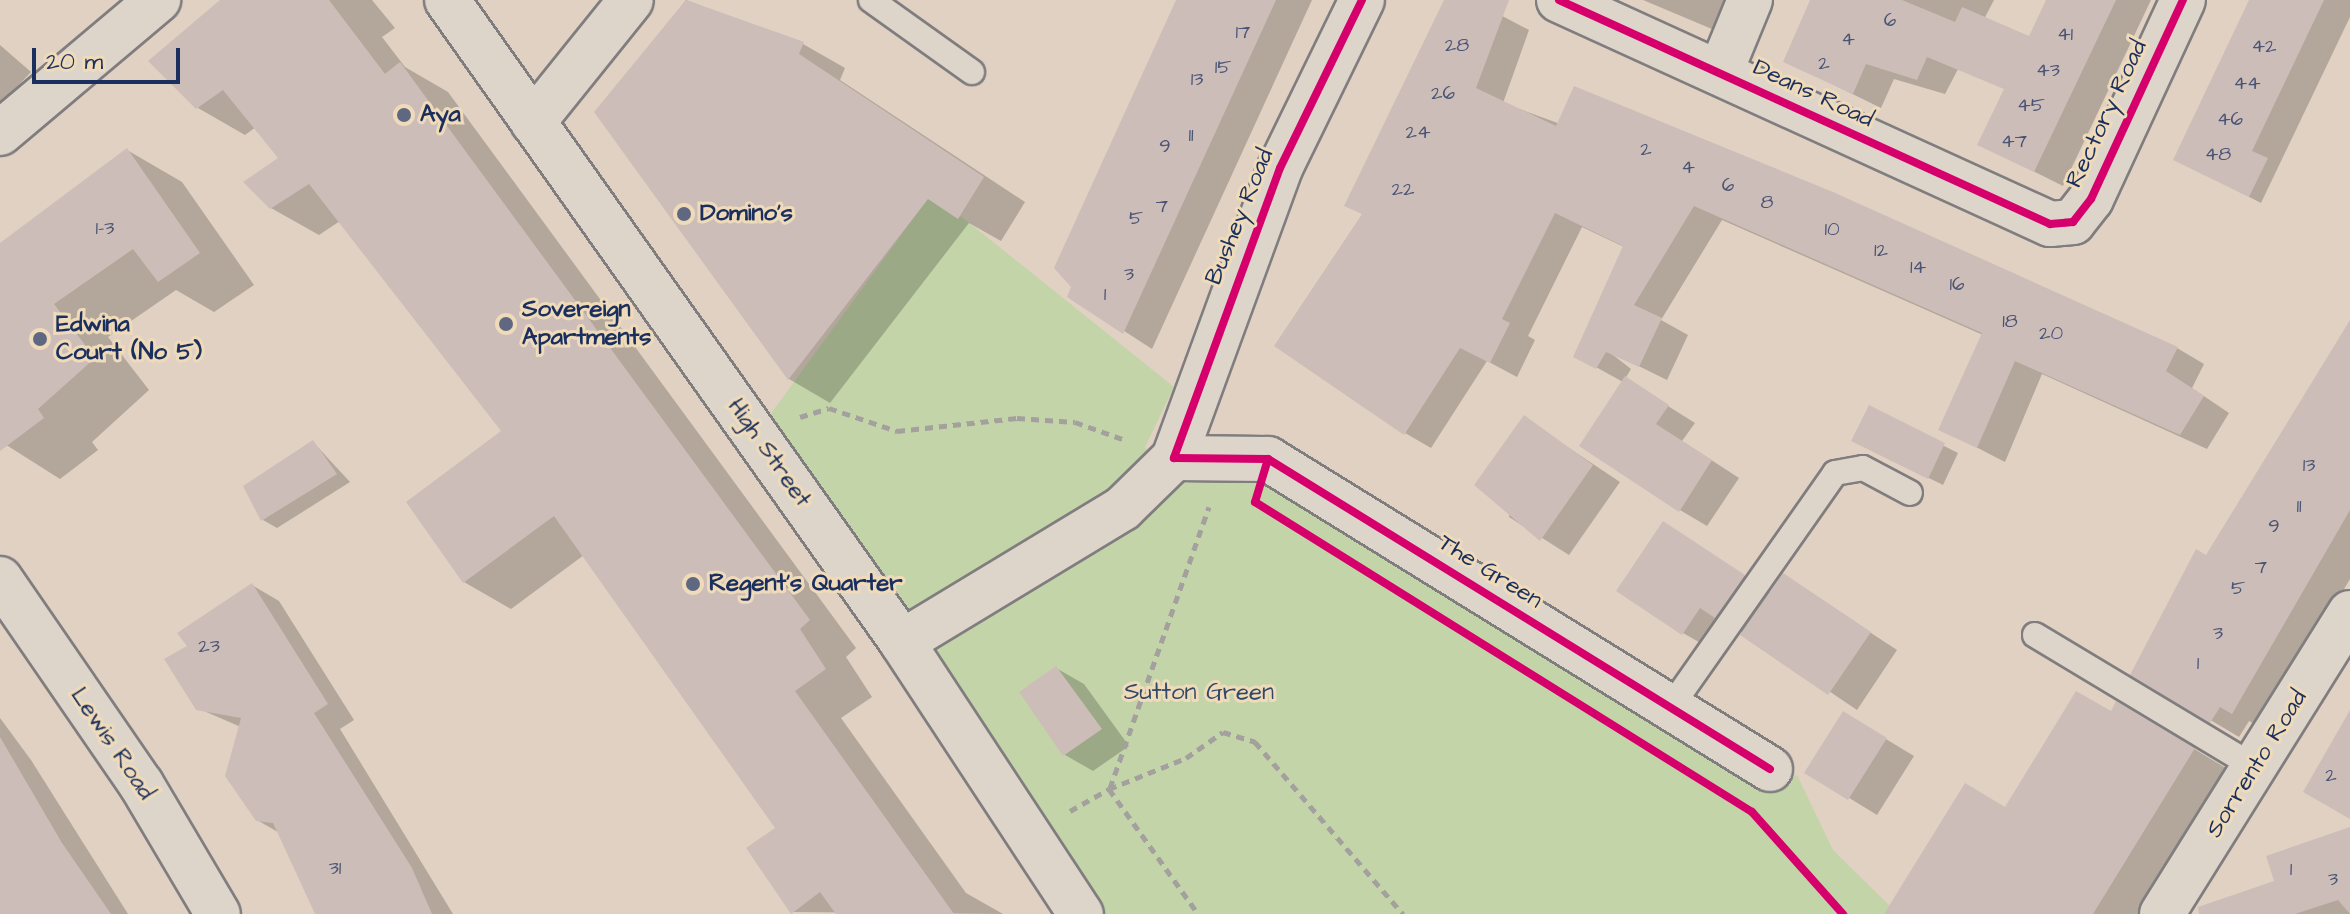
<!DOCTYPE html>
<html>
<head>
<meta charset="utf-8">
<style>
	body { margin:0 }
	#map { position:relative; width:2350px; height:914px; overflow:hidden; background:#e0d1c2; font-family:"Architects Daughter",sans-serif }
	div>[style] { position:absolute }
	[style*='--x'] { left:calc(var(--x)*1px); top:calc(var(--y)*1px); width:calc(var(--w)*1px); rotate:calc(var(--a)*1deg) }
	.green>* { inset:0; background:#c4d4a9 }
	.shadow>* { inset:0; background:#0003 }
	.building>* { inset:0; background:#cdbdb8 }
	.path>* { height:5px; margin-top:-2.5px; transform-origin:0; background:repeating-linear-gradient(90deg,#a3a09d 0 8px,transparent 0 14px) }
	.roads { filter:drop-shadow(2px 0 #807d7f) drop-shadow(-2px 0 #807d7f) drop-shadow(0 2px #807d7f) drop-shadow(0 -2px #807d7f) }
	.lane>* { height:24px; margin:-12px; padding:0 12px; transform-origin:12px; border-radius:12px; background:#ddd5ca }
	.street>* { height:44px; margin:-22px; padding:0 22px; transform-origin:22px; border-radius:22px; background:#ddd5ca }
	.secondary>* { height:44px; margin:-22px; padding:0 22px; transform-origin:22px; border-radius:22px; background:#ddd5ca }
	.cycleway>* { height:8px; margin:-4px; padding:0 4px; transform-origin:4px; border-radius:4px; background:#d6006c }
	.dots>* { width:22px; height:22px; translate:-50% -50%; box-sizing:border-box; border:4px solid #efdbb9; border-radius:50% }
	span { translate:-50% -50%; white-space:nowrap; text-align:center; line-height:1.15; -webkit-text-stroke:6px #efdbb9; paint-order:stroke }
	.number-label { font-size:20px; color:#4a5576 }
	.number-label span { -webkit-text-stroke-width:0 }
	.street-label { font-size:24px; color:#1b2f5e }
	.poi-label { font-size:24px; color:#1b2f5e; font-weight:700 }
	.left { translate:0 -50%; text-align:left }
	.park-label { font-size:24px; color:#314866 }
	.scale { position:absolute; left:32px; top:48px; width:148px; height:36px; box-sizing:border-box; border:4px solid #1b2f5e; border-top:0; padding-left:10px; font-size:24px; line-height:28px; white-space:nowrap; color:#1b2f5e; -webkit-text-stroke:6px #efdbb9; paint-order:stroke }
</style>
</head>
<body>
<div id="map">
	<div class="green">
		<div style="clip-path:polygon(932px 193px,1174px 387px,1145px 447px,1164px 471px,1277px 480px,1766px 790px,1797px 775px,1833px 850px,1898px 914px,1082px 914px,756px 434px)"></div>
	</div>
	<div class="shadow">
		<div style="clip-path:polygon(224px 0,372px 0,395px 28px,382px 37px,405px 67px,448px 92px,856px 648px,846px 657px,872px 697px,841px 718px,966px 893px,1003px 914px,792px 912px,778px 829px,584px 555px,511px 609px,464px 582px,504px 432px,340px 221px,319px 235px,271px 208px,281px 158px,256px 127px,245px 135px,198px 108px)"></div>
		<div style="clip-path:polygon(686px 0,803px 44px,845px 68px,840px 80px,1025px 202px,1001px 241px,969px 223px,830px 403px,789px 379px,596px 112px)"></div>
		<div style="clip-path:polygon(1180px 0,1312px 0,1152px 349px,1070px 296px)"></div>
		<div style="clip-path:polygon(1446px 0,1472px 0,1529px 30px,1503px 103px,2177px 348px,2204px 364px,2192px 388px,2229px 413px,2207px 449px,2042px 374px,2005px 462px,1941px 429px,1983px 335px,1722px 220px,1661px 320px,1688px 335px,1667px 380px,1608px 351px,1631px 369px,1625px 379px,1695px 423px,1682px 441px,1739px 478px,1707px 526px,1680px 510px,1623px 382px,1576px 356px,1624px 247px,1582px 227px,1528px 336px,1535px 340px,1517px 377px,1487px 361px,1431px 448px,1405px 433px,1364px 215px,1347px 205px)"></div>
		<div style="clip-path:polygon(1643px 0,1732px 0,1719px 32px)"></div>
		<div style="clip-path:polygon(1811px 0,1994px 0,1945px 94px,1894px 79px,1881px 108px,1785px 61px)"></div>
		<div style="clip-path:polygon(2047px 0,2151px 0,2063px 186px,1979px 144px)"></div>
		<div style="clip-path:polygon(2252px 0,2350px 0,2350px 17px,2261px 203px,2175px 159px)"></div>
		<div style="clip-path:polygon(0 45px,31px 72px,0 105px)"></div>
		<div style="clip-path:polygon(127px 150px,182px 182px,254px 285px,214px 312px,176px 290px,108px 337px,149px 390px,92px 442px,98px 450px,60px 479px,0 441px,0 245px)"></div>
		<div style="clip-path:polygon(2350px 324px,2350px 579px,2261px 728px,2249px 721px,2239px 737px,2133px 674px)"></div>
		<div style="clip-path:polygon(1869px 408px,1958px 453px,1943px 485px,1868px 448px)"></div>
		<div style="clip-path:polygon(1524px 418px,1620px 482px,1569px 555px,1509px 517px)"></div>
		<div style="clip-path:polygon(313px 442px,350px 482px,277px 528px,263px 520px)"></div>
		<div style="clip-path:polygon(1664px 524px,1771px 593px,1784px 576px,1897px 650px,1857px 710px,1728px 623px,1711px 649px,1683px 633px)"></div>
		<div style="clip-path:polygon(252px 585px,279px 601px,354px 720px,340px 729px,453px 914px,319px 914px,283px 835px,257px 820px,241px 727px,197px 708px,190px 646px)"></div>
		<div style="clip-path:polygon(1056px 668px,1084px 684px,1129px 746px,1093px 771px,1065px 755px,1021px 693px)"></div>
		<div style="clip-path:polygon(2112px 714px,2163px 730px,2239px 776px,2155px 914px,1896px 914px)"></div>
		<div style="clip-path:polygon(0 718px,31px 760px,128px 914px,0 914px)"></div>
		<div style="clip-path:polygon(1871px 730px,1914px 756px,1877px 815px,1807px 772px)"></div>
		<div style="clip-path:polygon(2350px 829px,2350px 914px,2243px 914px,2276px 883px)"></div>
	</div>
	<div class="building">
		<div style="clip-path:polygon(220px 0,329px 0,385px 74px,400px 62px,810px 620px,800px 629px,826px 669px,795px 691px,954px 914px,836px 914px,820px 892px,791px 914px,746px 848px,775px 828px,554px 516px,463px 583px,406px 502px,501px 431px,309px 184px,270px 209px,243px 182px,278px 158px,223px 90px,196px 109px,148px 61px)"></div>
		<div style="clip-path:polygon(686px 0,804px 42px,799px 54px,984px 177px,958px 219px,928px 199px,788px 380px,594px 112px)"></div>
		<div style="clip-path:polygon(1176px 0,1276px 0,1123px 334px,1067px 297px,1071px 287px,1054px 268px)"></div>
		<div style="clip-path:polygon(1444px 0,1509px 0,1476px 88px,1556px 126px,1574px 86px,1833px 192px,2178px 347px,2166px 371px,2204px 396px,2180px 435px,2015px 361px,1977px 448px,1938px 430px,1982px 333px,1694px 206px,1634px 305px,1662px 318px,1639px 367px,1606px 352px,1596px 369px,1573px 357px,1623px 246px,1555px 213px,1502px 319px,1510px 323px,1490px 363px,1460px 348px,1404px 435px,1274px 346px,1362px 214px,1344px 206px)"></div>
		<div style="clip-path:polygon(1810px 0,1902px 0,1955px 22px,1962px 7px,2029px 36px,2046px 0,2116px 0,2034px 172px,1977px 145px,2004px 89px,1927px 57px,1917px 80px,1866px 64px,1853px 94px,1783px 62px)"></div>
		<div style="clip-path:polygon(2249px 0,2324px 0,2252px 151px,2268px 158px,2249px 197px,2173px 160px)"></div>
		<div style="clip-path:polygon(127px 148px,200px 253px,158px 282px,133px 249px,54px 304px,95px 358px,38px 409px,44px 418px,0 451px,0 243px)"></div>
		<div style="clip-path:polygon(2350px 320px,2350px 510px,2232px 714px,2220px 707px,2210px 723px,2130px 675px,2196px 549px,2206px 555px)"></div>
		<div style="clip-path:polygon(1625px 376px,1669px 405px,1656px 424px,1712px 460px,1679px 512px,1579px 446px)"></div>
		<div style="clip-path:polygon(1869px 405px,1945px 443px,1928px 479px,1851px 441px)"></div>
		<div style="clip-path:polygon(1524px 415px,1593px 465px,1540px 541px,1474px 485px)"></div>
		<div style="clip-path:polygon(313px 440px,337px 474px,261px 521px,243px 486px)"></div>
		<div style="clip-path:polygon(1663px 521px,1745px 575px,1715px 618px,1700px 608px,1682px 635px,1616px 591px)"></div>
		<div style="clip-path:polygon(1783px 573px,1871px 632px,1828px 695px,1740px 635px)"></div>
		<div style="clip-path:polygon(252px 583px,328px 704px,314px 713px,412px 868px,432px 914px,315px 914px,273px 823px,256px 821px,225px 776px,241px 718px,196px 710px,164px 659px,187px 646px,177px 633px)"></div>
		<div style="clip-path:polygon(1056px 666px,1102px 729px,1063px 756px,1019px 692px)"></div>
		<div style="clip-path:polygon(2076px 691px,2111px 711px,2116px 701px,2195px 748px,2093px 914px,1884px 914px,1965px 783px,2005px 807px)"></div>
		<div style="clip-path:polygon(2350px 710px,2350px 819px,2303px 792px)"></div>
		<div style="clip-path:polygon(1843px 711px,1887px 738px,1848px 800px,1804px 773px)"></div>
		<div style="clip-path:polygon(0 737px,62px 843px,111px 914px,0 914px)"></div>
		<div style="clip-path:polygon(2350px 827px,2350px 914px,2338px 900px,2295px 914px,2199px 914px,2198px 907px,2274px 881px,2266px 856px)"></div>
	</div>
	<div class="path">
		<div style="--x:800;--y:417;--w:30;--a:-17"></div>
		<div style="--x:829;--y:408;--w:72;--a:18.7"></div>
		<div style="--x:897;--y:431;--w:121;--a:-6.2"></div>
		<div style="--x:1017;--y:418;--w:58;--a:3.9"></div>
		<div style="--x:1075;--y:422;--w:53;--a:19.8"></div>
		<div style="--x:1110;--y:788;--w:298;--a:-70.6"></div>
		<div style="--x:1109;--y:789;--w:83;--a:-21.9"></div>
		<div style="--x:1186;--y:758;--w:45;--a:-35.1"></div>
		<div style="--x:1223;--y:732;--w:34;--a:17"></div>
		<div style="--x:1255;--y:742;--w:227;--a:49.3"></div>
		<div style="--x:1070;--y:811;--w:45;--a:-29.4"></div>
		<div style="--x:1109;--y:789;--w:153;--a:54.5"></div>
		<div style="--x:1754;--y:814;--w:134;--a:48.3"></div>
	</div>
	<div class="roads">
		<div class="lane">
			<div style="--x:871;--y:0;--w:124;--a:35.5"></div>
			<div style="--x:2035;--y:635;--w:258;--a:31"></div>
			<div style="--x:1670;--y:708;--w:287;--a:-54.9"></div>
			<div style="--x:1835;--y:473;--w:28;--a:-10"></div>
			<div style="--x:1863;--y:468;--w:53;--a:28"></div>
		</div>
		<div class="street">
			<div style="--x:1559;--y:0;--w:540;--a:24.52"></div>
			<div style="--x:2050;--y:224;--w:23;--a:-5"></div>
			<div style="--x:2073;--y:222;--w:29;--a:-52"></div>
			<div style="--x:2091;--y:199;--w:219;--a:-65.2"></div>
			<div style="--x:1720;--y:73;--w:79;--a:-67.7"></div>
			<div style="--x:533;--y:122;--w:156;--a:-51.2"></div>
			<div style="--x:0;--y:133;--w:207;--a:-40.1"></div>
			<div style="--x:1174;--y:458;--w:94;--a:0.6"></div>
			<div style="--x:1268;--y:459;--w:590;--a:31.7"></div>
			<div style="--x:0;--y:579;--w:249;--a:55.5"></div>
			<div style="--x:141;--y:784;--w:151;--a:59.4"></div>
			<div style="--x:902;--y:642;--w:258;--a:-31.2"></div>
			<div style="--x:1123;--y:508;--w:71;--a:-44.4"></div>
			<div style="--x:1174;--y:458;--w:309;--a:-69.9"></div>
			<div style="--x:1280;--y:168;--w:187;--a:-64"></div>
			<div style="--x:2162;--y:914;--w:355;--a:-58"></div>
		</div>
		<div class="secondary">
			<div style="--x:447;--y:0;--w:787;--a:54.67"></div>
			<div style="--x:902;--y:642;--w:326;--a:56.7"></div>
		</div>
	</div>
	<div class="cycleway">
		<div style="--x:1362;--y:0;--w:187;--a:116"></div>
		<div style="--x:1280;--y:168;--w:309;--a:110.1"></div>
		<div style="--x:1174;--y:458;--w:94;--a:0.6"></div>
		<div style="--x:1268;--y:459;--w:590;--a:31.7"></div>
		<div style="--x:1559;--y:0;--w:540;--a:24.52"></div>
		<div style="--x:2050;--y:224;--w:23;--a:-5"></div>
		<div style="--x:2073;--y:222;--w:29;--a:-52"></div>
		<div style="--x:2091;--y:199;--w:219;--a:-65.2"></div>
		<div style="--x:1268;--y:459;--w:45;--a:106.8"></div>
		<div style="--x:1255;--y:502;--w:586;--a:31.95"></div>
		<div style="--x:1752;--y:812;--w:137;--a:48.3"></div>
	</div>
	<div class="dots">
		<div style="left:404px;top:115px;background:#606881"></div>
		<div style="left:684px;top:214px;background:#606881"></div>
		<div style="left:506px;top:324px;background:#606881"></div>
		<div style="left:40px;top:339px;background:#606881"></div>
		<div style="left:693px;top:584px;background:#606881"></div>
	</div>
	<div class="number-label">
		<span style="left:1890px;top:20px">6</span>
		<span style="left:1243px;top:32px">17</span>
		<span style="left:2065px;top:34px">41</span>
		<span style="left:1848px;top:39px">4</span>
		<span style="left:1457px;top:45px">28</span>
		<span style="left:2264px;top:46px">42</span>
		<span style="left:1824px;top:63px">2</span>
		<span style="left:1223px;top:67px">15</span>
		<span style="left:2048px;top:70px">43</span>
		<span style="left:1197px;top:79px">13</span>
		<span style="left:2247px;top:83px">44</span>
		<span style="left:1443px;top:93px">26</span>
		<span style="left:2031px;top:105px">45</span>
		<span style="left:2230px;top:119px">46</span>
		<span style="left:1418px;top:132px">24</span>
		<span style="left:1191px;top:135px">11</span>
		<span style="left:2014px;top:141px">47</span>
		<span style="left:1165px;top:146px">9</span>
		<span style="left:1646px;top:149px">2</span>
		<span style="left:2218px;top:154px">48</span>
		<span style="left:1688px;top:167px">4</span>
		<span style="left:1728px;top:185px">6</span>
		<span style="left:1403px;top:189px">22</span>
		<span style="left:1767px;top:202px">8</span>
		<span style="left:1162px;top:206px">7</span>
		<span style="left:1136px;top:218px">5</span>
		<span style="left:105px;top:228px">1-3</span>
		<span style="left:1832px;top:229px">10</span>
		<span style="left:1881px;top:250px">12</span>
		<span style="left:1918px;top:267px">14</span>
		<span style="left:1129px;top:274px">3</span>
		<span style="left:1957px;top:284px">16</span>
		<span style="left:1105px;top:294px">1</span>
		<span style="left:2010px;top:321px">18</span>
		<span style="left:2051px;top:333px">20</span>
		<span style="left:2309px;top:465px">13</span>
		<span style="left:2299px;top:506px">11</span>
		<span style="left:2274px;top:526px">9</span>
		<span style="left:2261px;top:567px">7</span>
		<span style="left:2238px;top:588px">5</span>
		<span style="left:2218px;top:633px">3</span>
		<span style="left:209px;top:646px">23</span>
		<span style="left:2198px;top:663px">1</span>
		<span style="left:2331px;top:775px">2</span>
		<span style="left:335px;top:868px">31</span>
		<span style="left:2291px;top:869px">1</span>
		<span style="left:2333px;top:879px">3</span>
	</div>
	<div class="street-label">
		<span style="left:1813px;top:94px;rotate:25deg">Deans Road</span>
		<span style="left:2107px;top:114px;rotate:-65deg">Rectory Road</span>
		<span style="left:1240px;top:217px;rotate:-68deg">Bushey Road</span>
		<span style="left:769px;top:453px;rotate:55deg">High Street</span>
		<span style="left:1490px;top:572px;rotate:32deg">The Green</span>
		<span style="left:112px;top:744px;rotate:56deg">Lewis Road</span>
		<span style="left:2257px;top:764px;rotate:-58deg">Sorrento Road</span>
	</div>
	<div class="poi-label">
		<span class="left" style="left:420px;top:115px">Aya</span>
		<span class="left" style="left:700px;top:214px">Domino's</span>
		<span class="left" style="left:522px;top:324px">Sovereign<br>Apartments</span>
		<span class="left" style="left:56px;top:339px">Edwina<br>Court (No 5)</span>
		<span class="left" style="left:709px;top:584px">Regent's Quarter</span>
	</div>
	<div class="park-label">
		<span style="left:1199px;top:693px">Sutton Green</span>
	</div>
	<div class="scale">20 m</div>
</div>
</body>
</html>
